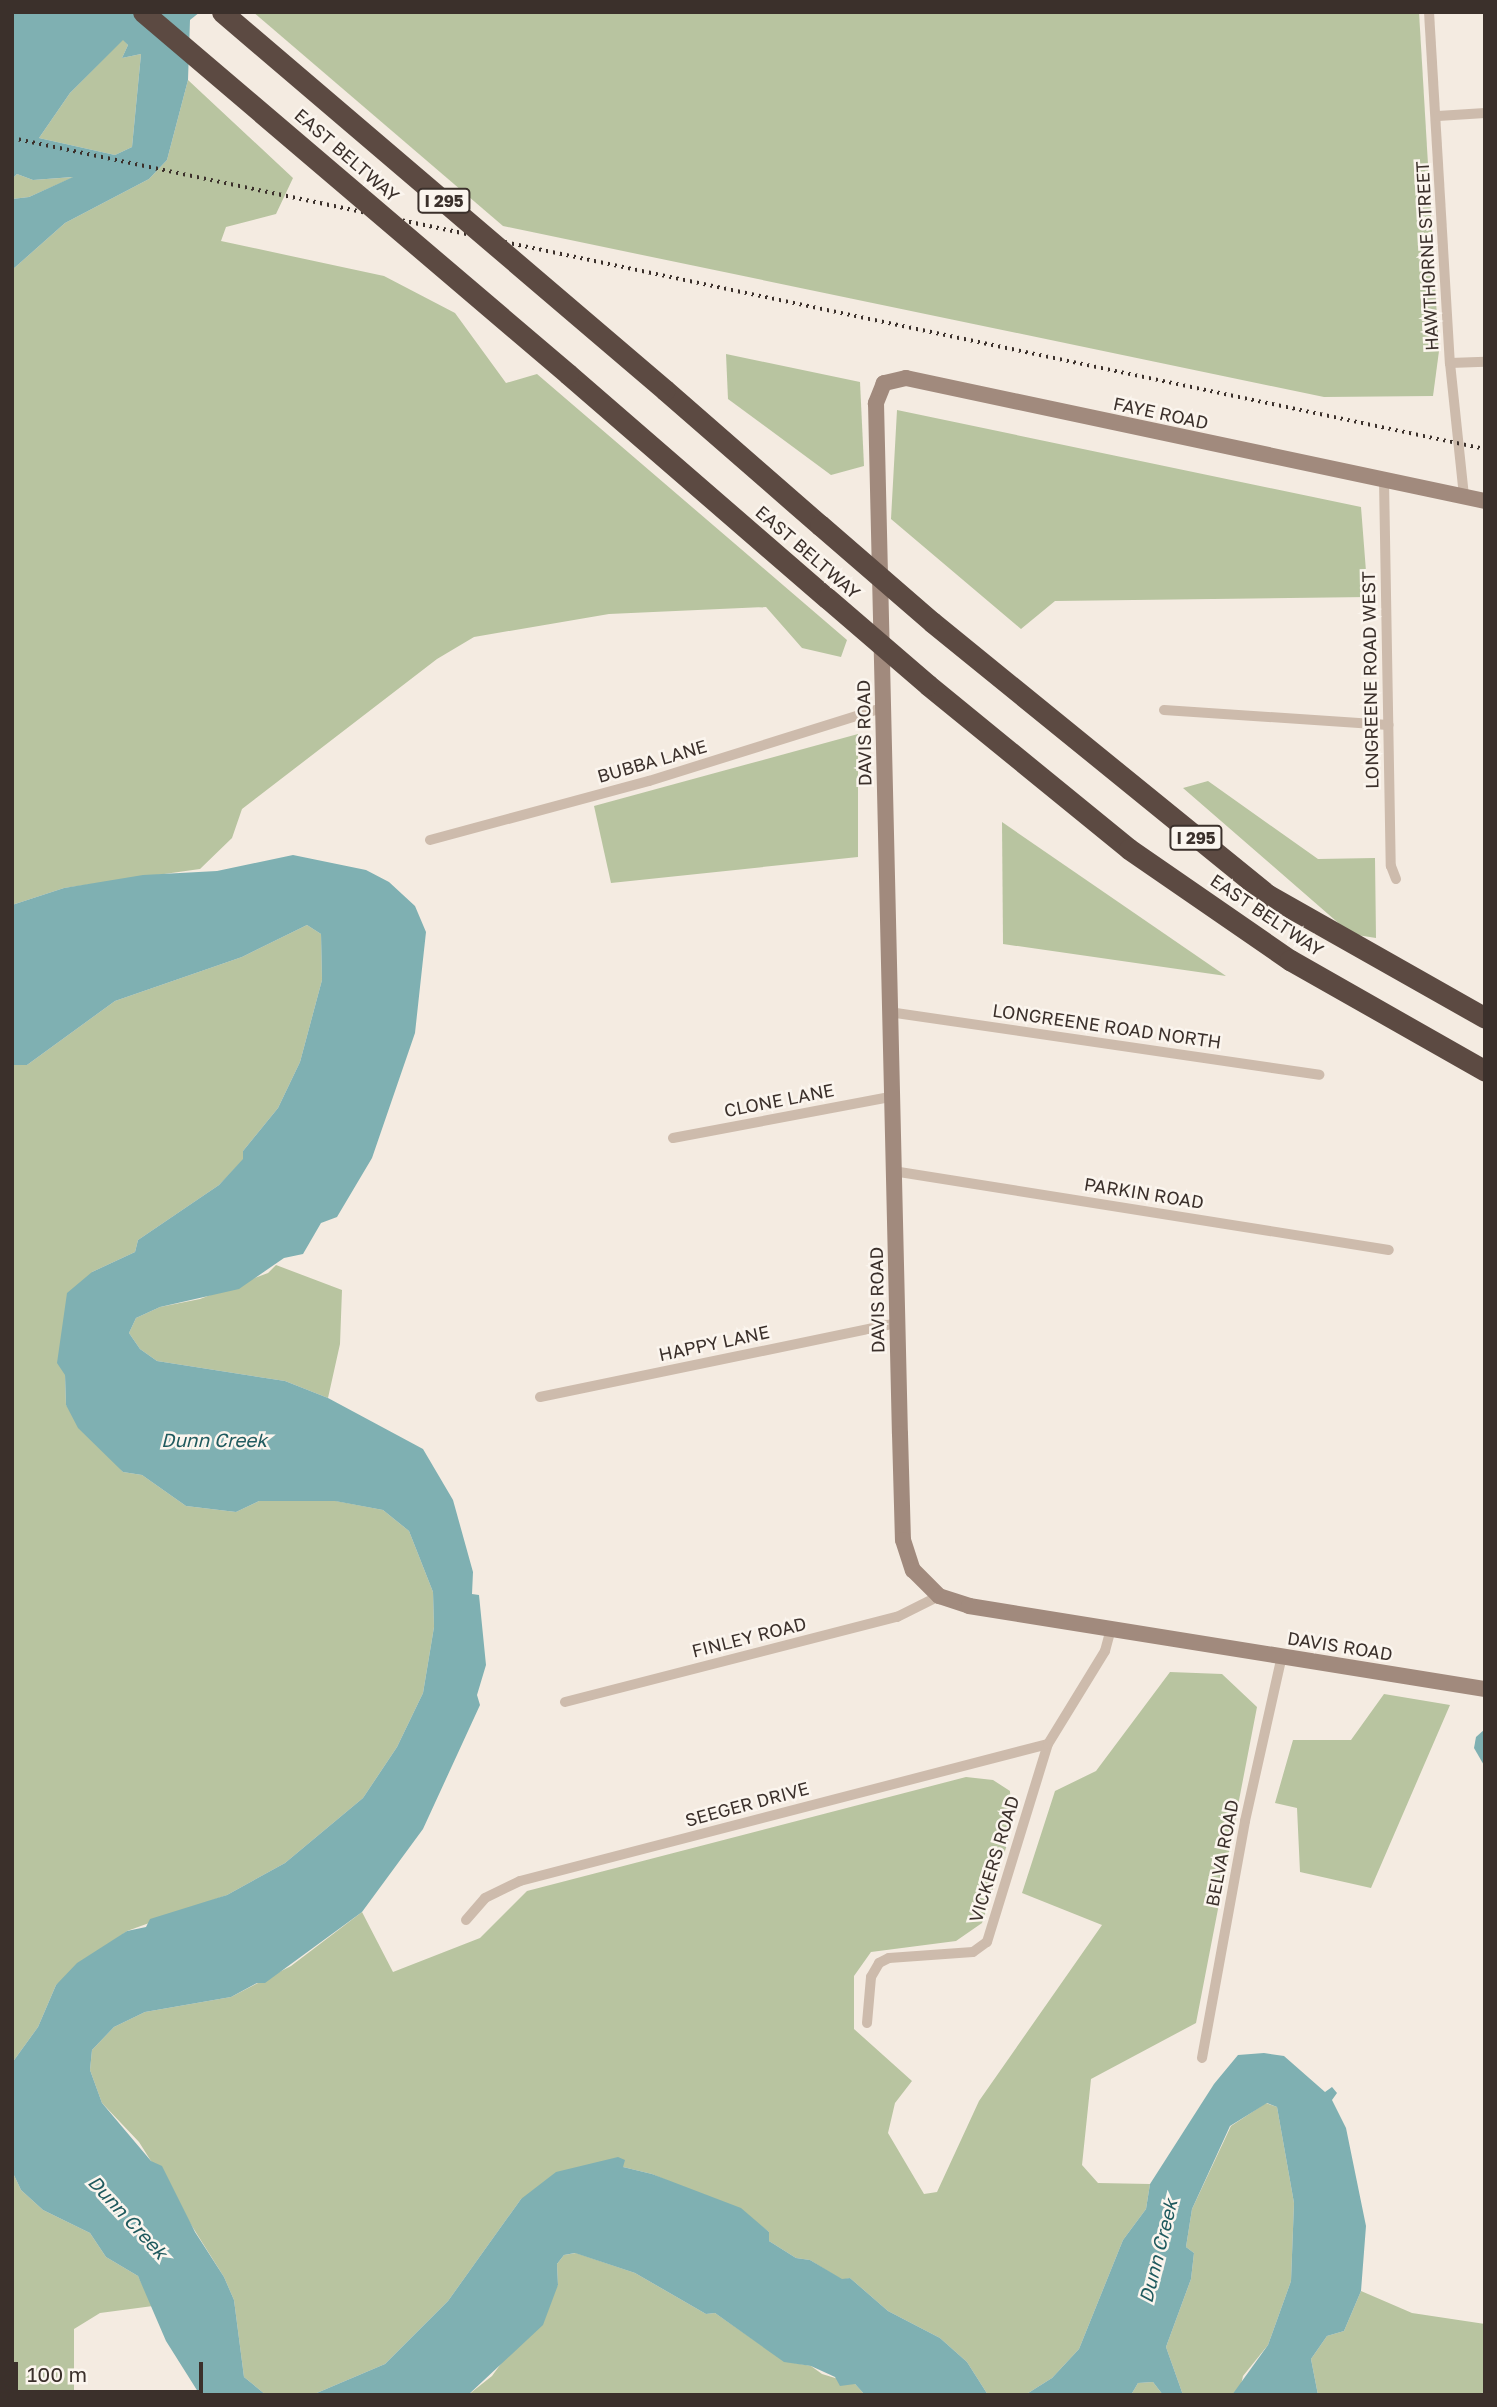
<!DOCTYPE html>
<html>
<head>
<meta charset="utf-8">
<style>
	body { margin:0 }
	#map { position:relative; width:1497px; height:2407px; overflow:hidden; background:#f4ebe1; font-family:"Golos Text",sans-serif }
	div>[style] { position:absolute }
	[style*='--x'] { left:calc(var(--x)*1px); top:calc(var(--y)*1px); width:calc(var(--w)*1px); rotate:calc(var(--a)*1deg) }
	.green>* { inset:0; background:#b8c4a0 }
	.water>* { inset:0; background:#7fb0b2 }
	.street>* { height:10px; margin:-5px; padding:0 5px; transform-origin:5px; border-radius:5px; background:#cdbbac }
	.secondary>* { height:16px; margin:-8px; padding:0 8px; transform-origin:8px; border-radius:8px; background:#a18a7d }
	.highway>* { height:21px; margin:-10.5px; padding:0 10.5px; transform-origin:10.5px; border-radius:10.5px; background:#5c4a42 }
	.rail>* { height:3.5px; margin-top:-1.75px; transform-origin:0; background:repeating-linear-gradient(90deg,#3b302b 0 2px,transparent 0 7px) }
	.highway-bridge>* { height:21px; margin:-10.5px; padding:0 10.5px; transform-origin:10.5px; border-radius:10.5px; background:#5c4a42 }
	span { translate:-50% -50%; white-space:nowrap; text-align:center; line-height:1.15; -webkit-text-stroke:5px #fbf5ee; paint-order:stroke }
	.shield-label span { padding:2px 5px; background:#fbf5ee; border:2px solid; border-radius:5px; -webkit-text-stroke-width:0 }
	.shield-label { font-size:16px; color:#3b302b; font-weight:700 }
	.street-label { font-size:18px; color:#3b302b }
	.water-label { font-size:19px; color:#1f5a5e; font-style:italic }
	.frame { position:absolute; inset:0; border:14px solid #3b302b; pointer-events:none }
	.scale { position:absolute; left:14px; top:2362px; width:189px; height:32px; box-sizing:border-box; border:4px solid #3b302b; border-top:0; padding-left:9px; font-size:21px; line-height:24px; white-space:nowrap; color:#3b302b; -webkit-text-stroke:5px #fbf5ee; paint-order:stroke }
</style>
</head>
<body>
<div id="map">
	<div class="green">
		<div style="clip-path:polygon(253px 12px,1419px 12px,1439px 351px,1433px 396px,1324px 397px,503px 226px)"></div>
		<div style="clip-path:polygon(123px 39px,128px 45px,122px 58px,141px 54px,132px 147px,115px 155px,39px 138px,70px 93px)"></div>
		<div style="clip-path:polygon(188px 80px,293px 178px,276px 214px,226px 227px,221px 241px,384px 276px,455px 313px,506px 383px,537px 374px,847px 640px,841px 657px,802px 648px,766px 607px,609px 614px,474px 637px,437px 659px,242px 809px,232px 838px,200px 869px,64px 888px,12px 905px,12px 270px,65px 223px,149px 179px,167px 160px)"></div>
		<div style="clip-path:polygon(17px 174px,33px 180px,74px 177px,29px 197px,12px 199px,12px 179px)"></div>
		<div style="clip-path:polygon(726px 354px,860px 382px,864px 466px,831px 475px,728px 399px)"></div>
		<div style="clip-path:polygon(897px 410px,1361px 507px,1368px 597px,1055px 601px,1021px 629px,891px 519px)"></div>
		<div style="clip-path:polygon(858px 734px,858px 857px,611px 883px,594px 806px)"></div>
		<div style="clip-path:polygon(1208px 781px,1318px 859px,1375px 858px,1376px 938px,1351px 934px,1183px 788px)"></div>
		<div style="clip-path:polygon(1002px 822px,1226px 976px,1003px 944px)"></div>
		<div style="clip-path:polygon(307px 925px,321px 934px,322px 980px,300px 1062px,278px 1108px,243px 1151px,244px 1159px,219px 1185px,138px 1240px,135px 1252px,92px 1272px,65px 1375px,66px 1405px,123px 1472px,142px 1475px,186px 1506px,236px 1512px,259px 1501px,336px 1501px,383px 1510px,409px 1531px,433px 1592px,434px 1627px,423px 1693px,397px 1747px,363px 1798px,285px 1863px,227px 1895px,127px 1931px,56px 1985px,38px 2027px,12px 2063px,12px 1065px,27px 1065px,115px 1001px,242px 957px)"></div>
		<div style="clip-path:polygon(276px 1265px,342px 1290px,340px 1344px,328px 1398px,285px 1381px,157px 1361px,140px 1349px,129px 1333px,136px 1318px,160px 1307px,200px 1299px,268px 1273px)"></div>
		<div style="clip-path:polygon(1170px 1672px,1222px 1674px,1257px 1707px,1196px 2023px,1091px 2079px,1082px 2165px,1098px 2183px,1150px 2184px,1146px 2209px,1123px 2240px,1079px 2349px,1052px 2378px,1025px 2395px,988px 2395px,967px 2362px,940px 2338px,888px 2311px,850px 2278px,842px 2280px,810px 2260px,796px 2258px,769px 2241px,769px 2232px,745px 2214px,652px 2174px,623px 2167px,521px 2199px,448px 2301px,385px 2364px,312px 2395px,266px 2395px,244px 2377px,234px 2300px,224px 2277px,139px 2142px,102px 2103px,90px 2070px,92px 2050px,114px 2027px,145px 2012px,231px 1997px,291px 1966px,362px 1912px,393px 1972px,480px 1938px,527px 1891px,966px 1777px,993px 1780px,1010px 1791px,1012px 1829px,982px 1923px,956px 1941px,871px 1952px,854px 1976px,854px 2029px,912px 2081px,895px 2103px,888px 2133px,924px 2194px,937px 2192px,979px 2101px,1102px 1925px,1022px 1893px,1055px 1791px,1096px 1771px)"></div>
		<div style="clip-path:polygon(1384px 1694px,1450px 1705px,1371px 1888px,1300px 1872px,1297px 1808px,1275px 1803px,1293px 1740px,1351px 1740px)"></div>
		<div style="clip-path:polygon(1266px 2103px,1277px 2107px,1294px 2203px,1291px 2281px,1268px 2345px,1243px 2376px,1241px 2385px,1232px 2395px,1183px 2395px,1166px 2347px,1191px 2279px,1194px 2253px,1186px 2247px,1192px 2209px,1231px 2126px)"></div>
		<div style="clip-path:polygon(12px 2171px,21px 2190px,43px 2210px,90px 2233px,106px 2257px,138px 2276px,153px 2306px,100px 2313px,74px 2329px,74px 2395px,12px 2395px)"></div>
		<div style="clip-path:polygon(576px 2253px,635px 2273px,706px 2314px,715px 2313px,784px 2361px,811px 2366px,822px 2374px,855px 2384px,865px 2395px,468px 2395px,492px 2376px,558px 2285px,557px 2264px,564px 2255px)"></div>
		<div style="clip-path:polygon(1361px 2291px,1412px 2313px,1485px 2324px,1485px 2395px,1318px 2395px,1311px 2359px,1327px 2336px,1344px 2331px)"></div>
		<div style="clip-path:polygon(1153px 2382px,1163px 2395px,1131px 2395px,1138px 2383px)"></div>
	</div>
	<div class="water">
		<div style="clip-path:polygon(evenodd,12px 12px,200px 12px,190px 20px,188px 80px,167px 160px,149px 179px,65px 223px,12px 270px,12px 199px,29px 197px,73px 177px,33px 180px,17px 174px,12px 179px,12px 12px,123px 40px,128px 45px,122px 58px,141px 54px,132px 147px,115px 155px,39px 138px,70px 93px,123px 40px)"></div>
		<div style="clip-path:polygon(293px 855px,366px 870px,389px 882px,415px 906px,426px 932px,415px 1033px,372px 1158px,337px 1217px,321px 1223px,303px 1254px,284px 1258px,239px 1289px,160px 1307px,136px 1318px,129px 1333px,140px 1349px,157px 1361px,285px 1381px,328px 1398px,423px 1449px,453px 1500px,473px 1572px,472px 1594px,479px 1595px,486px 1665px,477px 1695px,480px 1705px,423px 1829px,362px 1912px,265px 1983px,257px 1983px,231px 1997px,145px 2012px,114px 2027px,92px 2050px,90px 2070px,102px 2103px,151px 2161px,162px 2166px,195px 2232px,224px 2277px,234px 2300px,244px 2377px,266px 2395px,200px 2395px,166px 2341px,138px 2276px,106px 2257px,90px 2233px,43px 2210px,21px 2190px,12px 2171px,12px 2063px,38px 2027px,56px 1985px,77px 1963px,127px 1931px,146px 1927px,150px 1919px,227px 1895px,285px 1863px,363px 1798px,397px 1747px,423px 1693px,434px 1627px,433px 1592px,409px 1531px,383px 1510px,335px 1501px,259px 1501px,236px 1512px,186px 1506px,142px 1475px,123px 1472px,78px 1428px,66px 1405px,65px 1375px,57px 1363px,67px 1293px,92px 1272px,135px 1252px,138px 1240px,219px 1185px,243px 1159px,243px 1151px,278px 1108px,300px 1062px,322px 980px,321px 934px,307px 925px,242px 957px,115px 1001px,27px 1065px,12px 1065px,12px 905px,64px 888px,143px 875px,217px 871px)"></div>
		<div style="clip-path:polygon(1485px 1729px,1485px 1767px,1474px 1748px,1476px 1737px)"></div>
		<div style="clip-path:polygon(1264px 2053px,1284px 2056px,1325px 2092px,1332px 2087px,1337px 2093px,1332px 2100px,1346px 2128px,1366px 2226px,1361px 2291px,1344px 2331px,1327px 2336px,1311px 2359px,1318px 2395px,1232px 2395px,1268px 2345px,1291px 2281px,1294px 2203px,1277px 2107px,1267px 2103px,1230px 2126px,1192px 2209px,1186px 2247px,1194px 2253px,1191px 2279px,1166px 2347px,1183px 2395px,1163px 2395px,1153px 2382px,1138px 2383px,1131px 2395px,1025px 2395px,1052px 2378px,1079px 2349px,1123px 2240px,1146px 2209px,1150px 2184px,1214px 2084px,1238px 2055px)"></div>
		<div style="clip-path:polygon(618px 2157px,625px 2160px,623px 2167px,652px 2174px,741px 2208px,769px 2232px,769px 2241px,796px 2258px,810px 2260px,842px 2279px,850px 2278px,888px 2311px,940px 2338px,967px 2362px,988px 2395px,865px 2395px,855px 2384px,840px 2386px,835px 2377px,811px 2366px,784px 2362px,715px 2313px,706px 2314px,635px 2273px,575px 2253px,564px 2255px,557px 2264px,558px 2285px,543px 2325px,468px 2395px,312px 2395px,385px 2364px,448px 2301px,521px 2199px,556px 2172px)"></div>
	</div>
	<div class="street">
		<div style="--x:1429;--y:12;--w:352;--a:86.6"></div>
		<div style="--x:1450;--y:363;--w:135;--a:84"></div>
		<div style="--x:1438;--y:116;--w:47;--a:-3.7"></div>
		<div style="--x:1450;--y:363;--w:35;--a:-2"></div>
		<div style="--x:1384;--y:480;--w:386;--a:89"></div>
		<div style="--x:1391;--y:866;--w:14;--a:69"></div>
		<div style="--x:1164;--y:710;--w:225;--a:3.8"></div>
		<div style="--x:430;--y:840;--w:227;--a:-15.1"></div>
		<div style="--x:649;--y:781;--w:244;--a:-17.4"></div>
		<div style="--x:889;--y:1012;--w:435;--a:8.3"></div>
		<div style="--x:673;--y:1138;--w:222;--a:-10.7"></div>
		<div style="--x:893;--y:1171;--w:502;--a:9.05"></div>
		<div style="--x:540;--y:1397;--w:364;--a:-11.7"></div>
		<div style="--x:565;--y:1702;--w:343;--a:-14.4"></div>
		<div style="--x:897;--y:1617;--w:47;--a:-26.6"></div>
		<div style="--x:466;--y:1920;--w:29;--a:-49"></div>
		<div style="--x:485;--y:1898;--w:39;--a:-26"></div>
		<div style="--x:520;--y:1881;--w:545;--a:-14.55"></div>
		<div style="--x:867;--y:2023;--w:46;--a:-85"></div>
		<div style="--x:871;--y:1977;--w:16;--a:-60"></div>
		<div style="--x:879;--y:1963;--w:11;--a:-27"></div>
		<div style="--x:889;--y:1958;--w:84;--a:-4.1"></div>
		<div style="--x:973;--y:1952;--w:17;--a:-36"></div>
		<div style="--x:987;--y:1942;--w:207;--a:-72.9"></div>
		<div style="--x:1048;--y:1744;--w:109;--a:-58.5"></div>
		<div style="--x:1105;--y:1651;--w:23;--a:-75"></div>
		<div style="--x:1202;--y:2058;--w:241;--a:-79.7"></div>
		<div style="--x:1245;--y:1821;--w:169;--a:-77.4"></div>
	</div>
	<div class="secondary">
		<div style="--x:1485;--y:501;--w:592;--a:-168.01"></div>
		<div style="--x:906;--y:378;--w:23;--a:167"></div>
		<div style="--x:884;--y:383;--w:22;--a:112"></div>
		<div style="--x:876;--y:403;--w:1031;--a:88.67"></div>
		<div style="--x:900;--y:1434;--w:106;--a:88.4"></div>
		<div style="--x:903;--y:1540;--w:32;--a:72"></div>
		<div style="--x:913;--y:1570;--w:37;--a:45"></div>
		<div style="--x:939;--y:1596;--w:32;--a:18"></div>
		<div style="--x:969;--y:1606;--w:523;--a:9.14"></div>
	</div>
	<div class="highway">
		<div style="--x:568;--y:374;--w:342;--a:40.9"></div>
		<div style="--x:665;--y:390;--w:206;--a:41.1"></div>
		<div style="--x:932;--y:622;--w:433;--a:39.1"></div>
		<div style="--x:1268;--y:895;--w:249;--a:29.5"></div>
		<div style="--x:928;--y:685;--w:259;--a:39.2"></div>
		<div style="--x:1129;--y:849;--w:196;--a:34.6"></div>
		<div style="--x:1290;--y:960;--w:224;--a:29.6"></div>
	</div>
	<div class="rail">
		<div style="--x:12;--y:138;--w:1505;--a:11.92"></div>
	</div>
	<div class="highway-bridge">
		<div style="--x:143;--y:12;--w:558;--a:40.42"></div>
		<div style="--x:222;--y:12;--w:582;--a:40.47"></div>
		<div style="--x:820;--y:525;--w:148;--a:40.9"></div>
		<div style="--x:827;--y:598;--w:133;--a:40.7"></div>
	</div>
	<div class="shield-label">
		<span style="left:444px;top:201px">I 295</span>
		<span style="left:1196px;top:838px">I 295</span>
	</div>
	<div class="street-label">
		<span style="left:347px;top:155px;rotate:41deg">EAST BELTWAY</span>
		<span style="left:1427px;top:256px;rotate:-93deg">HAWTHORNE STREET</span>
		<span style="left:1161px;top:413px;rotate:12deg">FAYE ROAD</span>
		<span style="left:808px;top:552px;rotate:41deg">EAST BELTWAY</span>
		<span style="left:1370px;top:680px;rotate:-91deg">LONGREENE ROAD WEST</span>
		<span style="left:864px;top:733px;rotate:-91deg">DAVIS ROAD</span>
		<span style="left:652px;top:761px;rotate:-16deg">BUBBA LANE</span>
		<span style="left:1267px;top:915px;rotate:34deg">EAST BELTWAY</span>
		<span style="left:1107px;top:1026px;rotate:8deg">LONGREENE ROAD NORTH</span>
		<span style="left:779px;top:1100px;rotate:-11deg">CLONE LANE</span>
		<span style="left:1144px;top:1193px;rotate:9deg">PARKIN ROAD</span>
		<span style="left:877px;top:1300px;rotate:-91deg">DAVIS ROAD</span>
		<span style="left:714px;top:1343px;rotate:-12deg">HAPPY LANE</span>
		<span style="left:749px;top:1637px;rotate:-14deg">FINLEY ROAD</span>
		<span style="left:1340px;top:1646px;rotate:9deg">DAVIS ROAD</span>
		<span style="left:747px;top:1804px;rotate:-15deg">SEEGER DRIVE</span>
		<span style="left:1222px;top:1853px;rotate:-79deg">BELVA ROAD</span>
		<span style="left:994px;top:1859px;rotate:-73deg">VICKERS ROAD</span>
	</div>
	<div class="water-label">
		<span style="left:214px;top:1440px">Dunn Creek</span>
		<span style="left:128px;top:2217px;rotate:47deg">Dunn Creek</span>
		<span style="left:1158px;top:2251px;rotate:-76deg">Dunn Creek</span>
	</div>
	<div class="frame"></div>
	<div class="scale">100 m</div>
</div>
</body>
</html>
